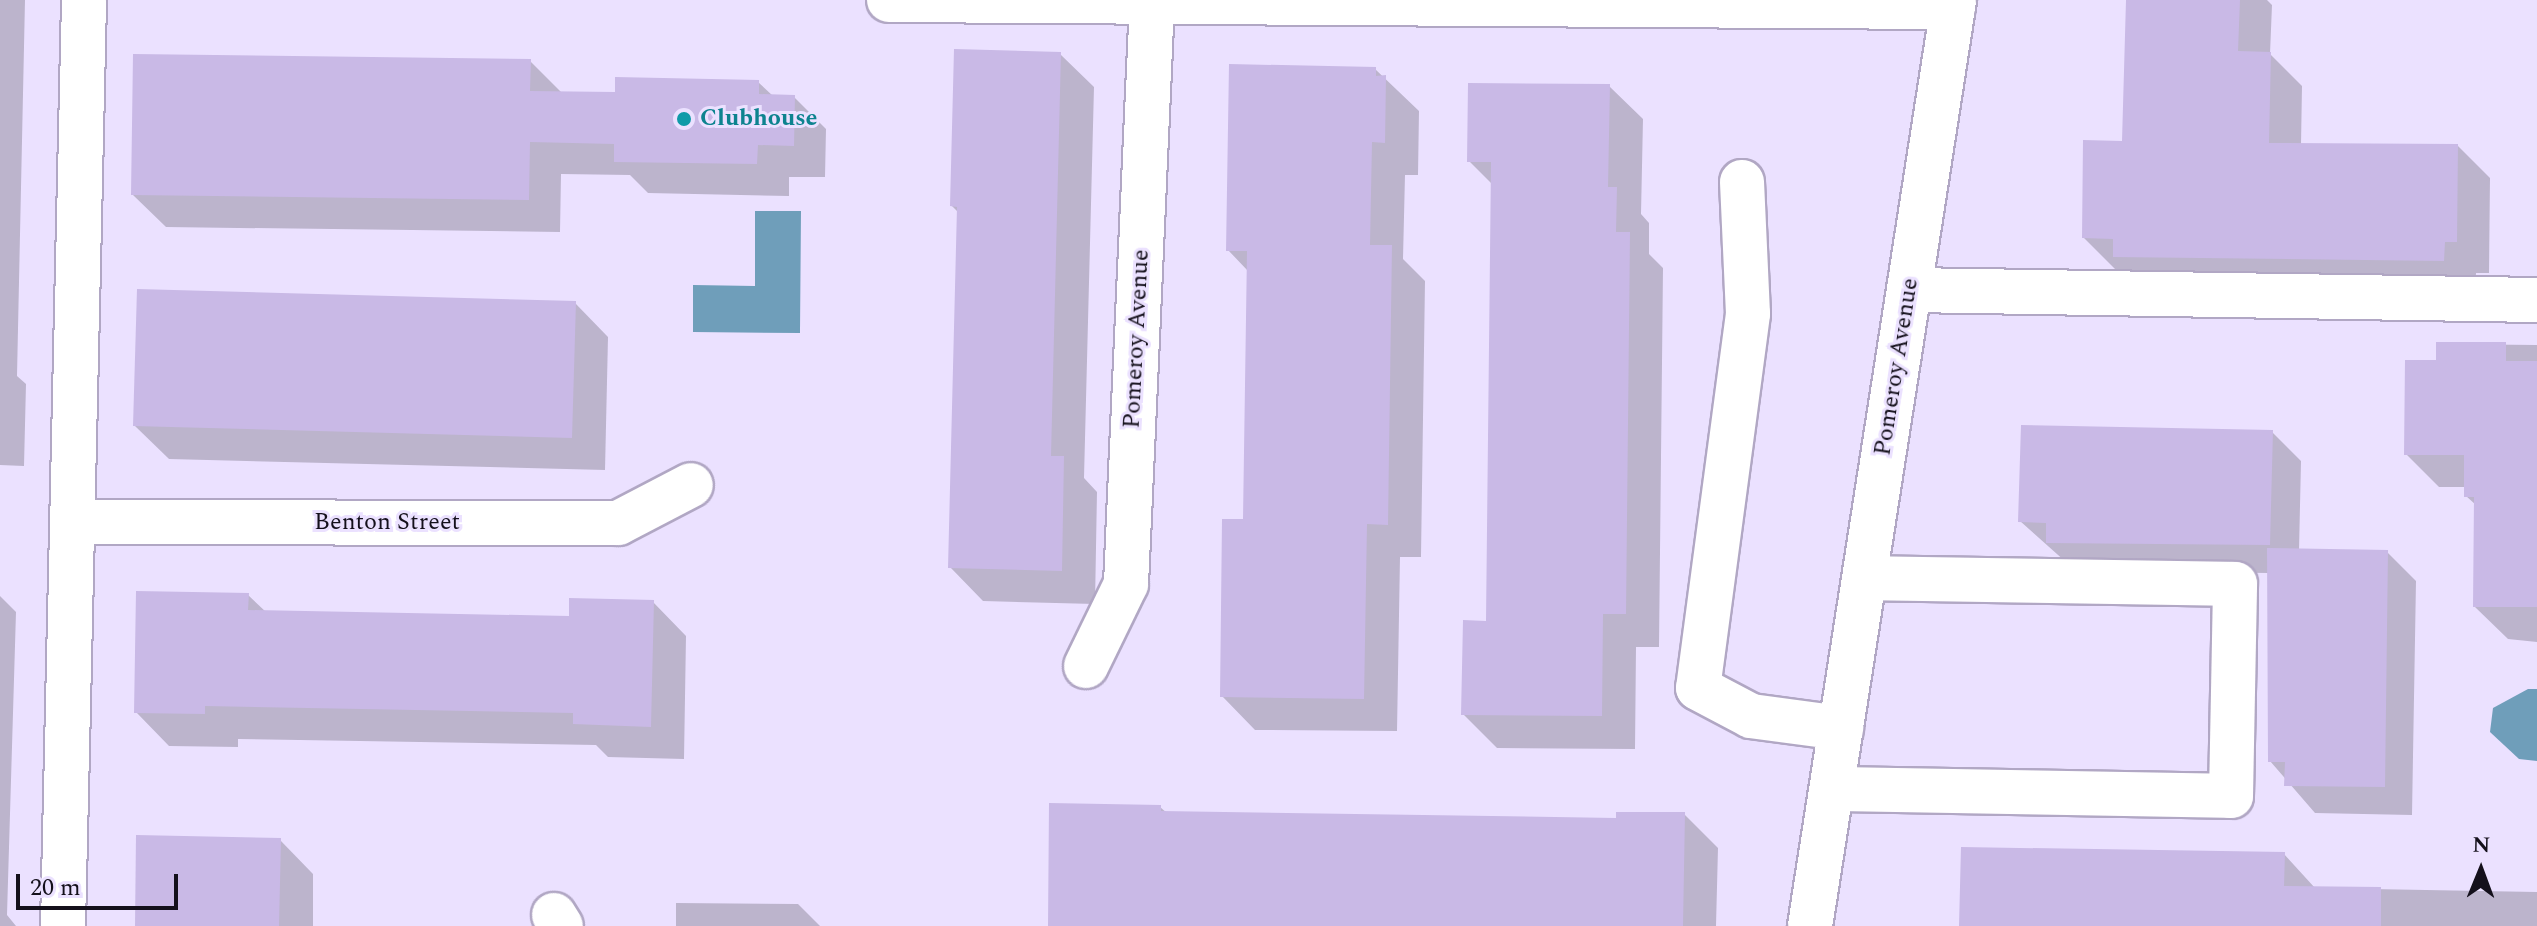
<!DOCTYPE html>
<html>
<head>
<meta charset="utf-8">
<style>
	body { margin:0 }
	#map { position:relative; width:2537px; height:926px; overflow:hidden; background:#ebe1ff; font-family:Spectral,serif }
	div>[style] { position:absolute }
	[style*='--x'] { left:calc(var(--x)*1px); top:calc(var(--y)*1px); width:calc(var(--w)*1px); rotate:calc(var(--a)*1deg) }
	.water>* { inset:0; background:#6f9eba }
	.shadow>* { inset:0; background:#0003 }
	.building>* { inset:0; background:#c9b9e6 }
	.roads { filter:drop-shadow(2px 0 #b1a7c4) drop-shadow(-2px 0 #b1a7c4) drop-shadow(0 2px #b1a7c4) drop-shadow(0 -2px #b1a7c4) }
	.minor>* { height:44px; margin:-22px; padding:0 22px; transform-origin:22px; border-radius:22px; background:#fff }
	.dots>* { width:22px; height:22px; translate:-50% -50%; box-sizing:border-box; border:4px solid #ebe1ff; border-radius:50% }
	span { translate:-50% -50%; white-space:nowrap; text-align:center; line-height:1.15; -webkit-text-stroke:6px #ebe1ff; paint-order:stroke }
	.culture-label { font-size:24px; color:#0d838f; font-weight:700 }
	.left { translate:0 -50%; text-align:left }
	.street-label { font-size:24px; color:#14101b }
	.north { position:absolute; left:2441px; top:830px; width:80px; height:80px; -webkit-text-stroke:6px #ebe1ff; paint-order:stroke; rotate:1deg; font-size:22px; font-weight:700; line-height:32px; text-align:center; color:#14101b }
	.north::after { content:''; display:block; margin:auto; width:28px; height:36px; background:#14101b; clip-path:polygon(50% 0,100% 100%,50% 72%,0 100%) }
	.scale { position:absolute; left:16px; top:874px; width:162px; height:36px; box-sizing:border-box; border:4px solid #14101b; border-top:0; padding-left:10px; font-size:24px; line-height:28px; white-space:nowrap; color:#14101b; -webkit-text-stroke:6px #ebe1ff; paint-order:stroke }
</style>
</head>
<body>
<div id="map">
	<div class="water">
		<div style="clip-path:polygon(755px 211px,801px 211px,800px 333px,693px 332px,693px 285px,755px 286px)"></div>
		<div style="clip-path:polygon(2528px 689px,2537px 689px,2537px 761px,2519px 759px,2490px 732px,2493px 708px)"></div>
	</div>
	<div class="shadow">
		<div style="clip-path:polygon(0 0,25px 0,17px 376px,26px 384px,24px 466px,0 465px)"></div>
		<div style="clip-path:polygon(2128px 0,2267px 0,2272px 5px,2270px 54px,2302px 86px,2301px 145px,2458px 146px,2490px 178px,2489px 273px,2476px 273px,2475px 292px,2147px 288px,2129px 270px,2116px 270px,2084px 238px,2124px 143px)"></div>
		<div style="clip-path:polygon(1060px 54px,1094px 87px,1084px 478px,1097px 492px,1095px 604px,983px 601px,950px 567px,959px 213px,952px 206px)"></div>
		<div style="clip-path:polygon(530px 61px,562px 93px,617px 94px,758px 82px,773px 96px,794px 97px,826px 129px,825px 177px,789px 177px,789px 196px,648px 193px,630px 175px,561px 174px,560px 232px,166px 227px,133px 195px)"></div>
		<div style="clip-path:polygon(1375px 69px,1419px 111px,1418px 175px,1405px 175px,1403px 259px,1425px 281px,1421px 557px,1400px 557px,1397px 731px,1255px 730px,1222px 696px,1245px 521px,1248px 271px,1228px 250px)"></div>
		<div style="clip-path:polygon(1609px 86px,1643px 119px,1641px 214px,1649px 223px,1649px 254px,1663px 268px,1659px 647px,1636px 647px,1635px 749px,1497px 748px,1463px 714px,1488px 623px,1493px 185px,1469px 161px)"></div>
		<div style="clip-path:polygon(575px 303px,608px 337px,605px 470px,169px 459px,135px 426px)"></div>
		<div style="clip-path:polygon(2438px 344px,2537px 345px,2537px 642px,2508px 639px,2475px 607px,2476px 505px,2466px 496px,2466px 487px,2439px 487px,2406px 454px,2438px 363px)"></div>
		<div style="clip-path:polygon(2272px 432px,2301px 461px,2299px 551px,2387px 552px,2416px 581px,2412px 815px,2315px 813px,2270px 761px,2269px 573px,2076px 571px,2020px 521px)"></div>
		<div style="clip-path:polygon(248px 595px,266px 612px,571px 618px,653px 602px,686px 636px,684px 759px,608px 757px,596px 745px,238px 739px,238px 747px,169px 746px,136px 712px)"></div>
		<div style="clip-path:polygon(0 596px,16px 612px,7px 915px,16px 926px,0 926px)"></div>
		<div style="clip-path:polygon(1160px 807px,1167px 813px,1618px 820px,1684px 814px,1718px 848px,1716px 926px,1050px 926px)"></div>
		<div style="clip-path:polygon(280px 840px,313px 874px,313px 926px,137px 926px)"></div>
		<div style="clip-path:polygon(2284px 854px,2315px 888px,2537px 892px,2537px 926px,1961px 926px)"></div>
		<div style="clip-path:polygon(676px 903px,798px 904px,820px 926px,676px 926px)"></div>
	</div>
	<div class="building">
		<div style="clip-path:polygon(2126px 0,2240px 0,2238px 51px,2271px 52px,2269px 143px,2458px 144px,2457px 242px,2445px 242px,2444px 261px,2113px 257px,2113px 239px,2082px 238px,2083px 140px,2122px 141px)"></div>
		<div style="clip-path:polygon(954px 49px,1061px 52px,1051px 456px,1064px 456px,1062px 571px,948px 568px,957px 207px,950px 206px)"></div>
		<div style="clip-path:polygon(133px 54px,531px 59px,530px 91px,615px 92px,615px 77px,759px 80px,759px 94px,795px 95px,794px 146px,758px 145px,757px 164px,614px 162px,614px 144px,530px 142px,529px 200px,131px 195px)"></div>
		<div style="clip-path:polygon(1229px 64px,1376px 67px,1376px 76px,1386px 75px,1385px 143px,1372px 142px,1370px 245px,1392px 245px,1388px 525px,1367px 524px,1364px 699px,1220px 697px,1222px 519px,1243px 519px,1247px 251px,1226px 251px)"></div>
		<div style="clip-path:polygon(1468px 83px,1610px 84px,1608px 187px,1617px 187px,1616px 232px,1630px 232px,1626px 614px,1603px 614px,1602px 716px,1461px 715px,1463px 620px,1486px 621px,1491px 162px,1467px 162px)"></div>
		<div style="clip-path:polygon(137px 289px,576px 301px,572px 438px,133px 426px)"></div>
		<div style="clip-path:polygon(2436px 342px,2506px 342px,2506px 361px,2537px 361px,2537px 607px,2473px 607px,2474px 497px,2464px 497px,2464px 455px,2404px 455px,2405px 360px,2436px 360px)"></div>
		<div style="clip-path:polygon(2021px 425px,2273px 430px,2270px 545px,2046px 543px,2046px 523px,2018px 522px)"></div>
		<div style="clip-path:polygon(2267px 548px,2388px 550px,2385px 787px,2284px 786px,2285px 762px,2268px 762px)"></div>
		<div style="clip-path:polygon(136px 591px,249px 593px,248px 610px,569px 616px,569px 598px,654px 600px,651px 727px,573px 724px,573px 713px,205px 706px,205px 714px,134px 713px)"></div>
		<div style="clip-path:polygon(1049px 803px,1161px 805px,1161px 811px,1616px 818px,1616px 812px,1685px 812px,1683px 926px,1048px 926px)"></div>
		<div style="clip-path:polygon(136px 835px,281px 838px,279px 926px,135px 926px)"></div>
		<div style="clip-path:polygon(1961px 847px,2285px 852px,2284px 886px,2381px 887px,2381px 926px,1959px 926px)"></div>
	</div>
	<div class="roads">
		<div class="minor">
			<div style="--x:889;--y:0;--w:1064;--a:0.38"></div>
			<div style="--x:1742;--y:182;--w:132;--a:87.4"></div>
			<div style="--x:1748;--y:314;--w:377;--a:97.6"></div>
			<div style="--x:1698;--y:688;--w:60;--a:27.8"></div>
			<div style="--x:1751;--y:716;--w:91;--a:7.6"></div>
			<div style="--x:1909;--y:290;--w:628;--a:0.91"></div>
			<div style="--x:73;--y:522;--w:545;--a:0.11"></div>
			<div style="--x:618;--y:523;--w:82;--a:-27.5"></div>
			<div style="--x:1086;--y:666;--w:91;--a:-64"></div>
			<div style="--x:1126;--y:584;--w:583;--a:-87.44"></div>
			<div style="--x:1832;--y:789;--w:399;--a:1"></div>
			<div style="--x:2231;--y:796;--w:212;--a:-88.9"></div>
			<div style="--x:2235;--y:584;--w:370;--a:-179.1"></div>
			<div style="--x:554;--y:915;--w:13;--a:58"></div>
			<div style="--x:63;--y:926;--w:926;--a:-88.7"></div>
			<div style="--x:1810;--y:926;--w:937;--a:-81.16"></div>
		</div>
	</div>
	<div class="dots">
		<div style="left:684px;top:119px;background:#0f9aa8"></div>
	</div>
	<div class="culture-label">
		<span class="left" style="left:700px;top:119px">Clubhouse</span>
	</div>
	<div class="street-label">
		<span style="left:1137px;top:339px;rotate:-87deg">Pomeroy Avenue</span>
		<span style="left:1897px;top:367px;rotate:-81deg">Pomeroy Avenue</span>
		<span style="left:387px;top:523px">Benton Street</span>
	</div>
	<div class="north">N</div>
	<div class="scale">20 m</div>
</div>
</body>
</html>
